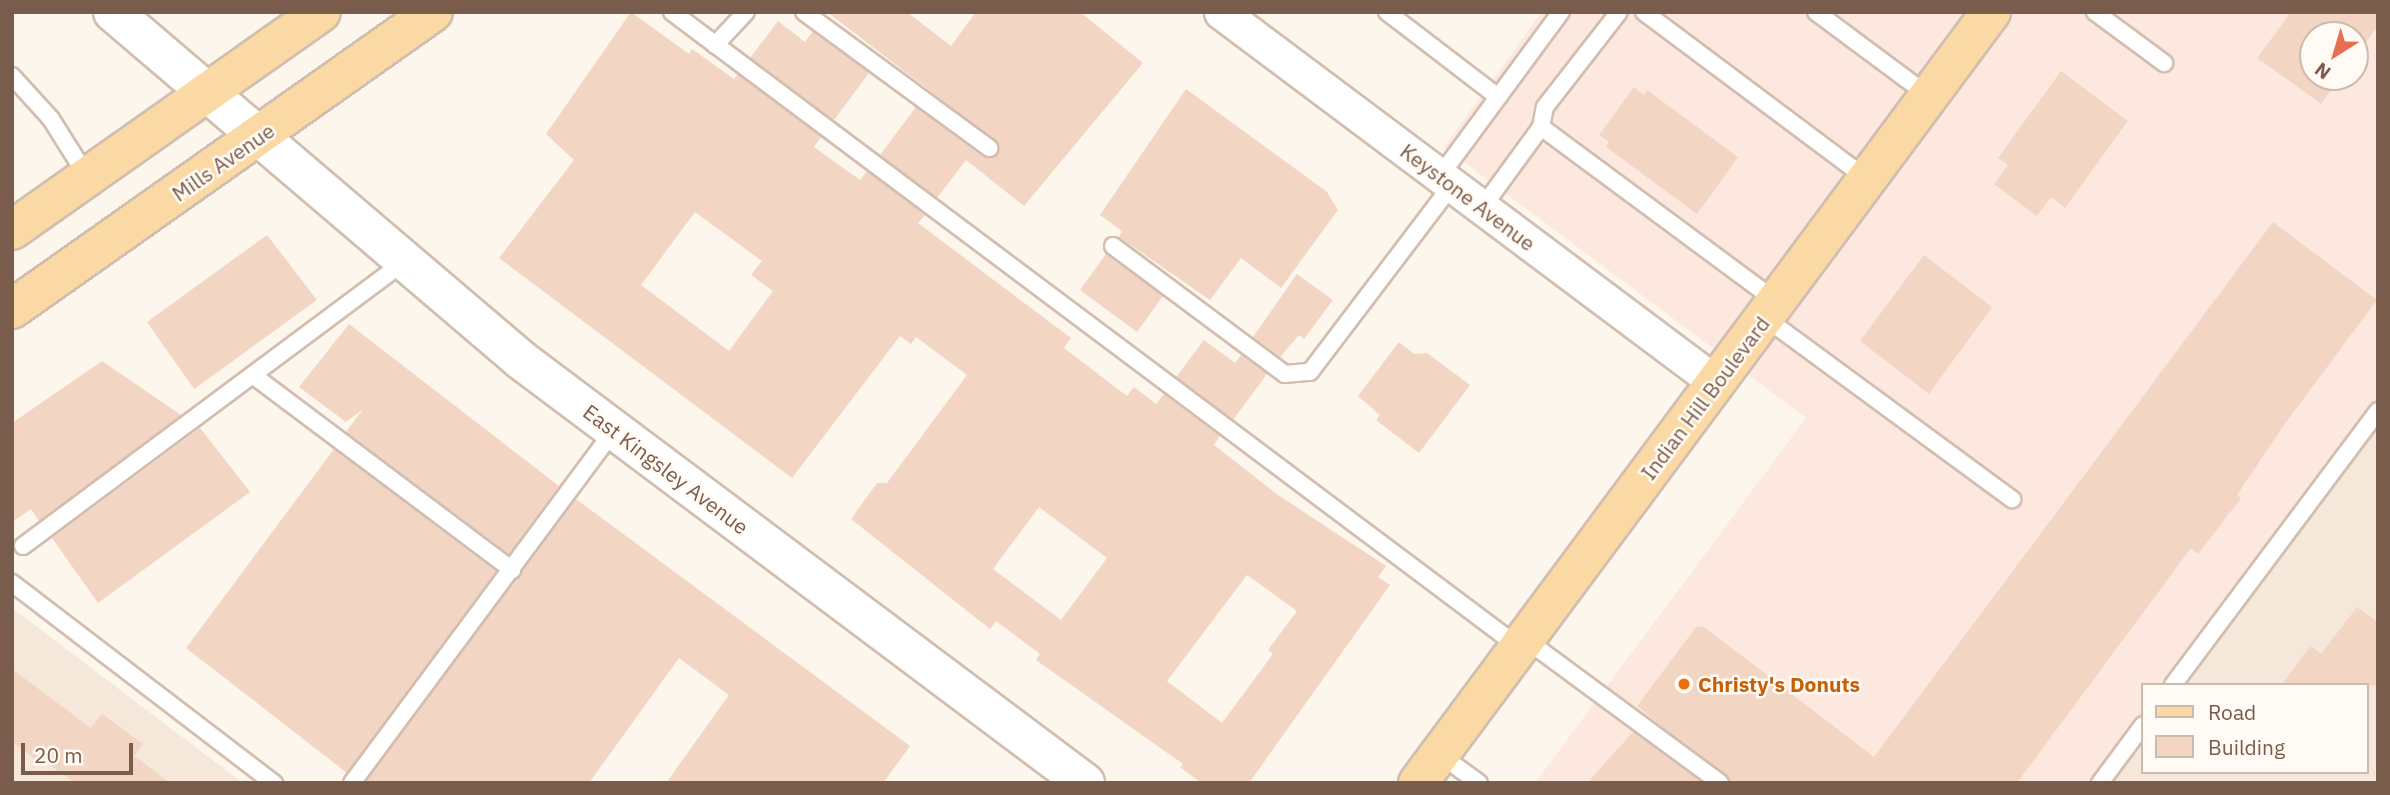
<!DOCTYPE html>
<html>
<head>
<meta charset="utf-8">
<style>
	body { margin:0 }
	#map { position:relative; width:2390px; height:795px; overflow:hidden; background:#fdf6ec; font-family:"IBM Plex Sans",sans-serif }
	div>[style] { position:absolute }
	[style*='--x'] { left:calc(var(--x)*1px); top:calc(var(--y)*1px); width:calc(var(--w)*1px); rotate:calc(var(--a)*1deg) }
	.residential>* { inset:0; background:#f5e8da }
	.commercial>* { inset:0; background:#fde8e0 }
	.building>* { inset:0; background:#f3d5c3 }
	.roads { filter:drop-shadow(2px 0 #d1beb0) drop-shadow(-2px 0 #d1beb0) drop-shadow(0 2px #d1beb0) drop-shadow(0 -2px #d1beb0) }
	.lane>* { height:16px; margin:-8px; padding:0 8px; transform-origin:8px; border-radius:8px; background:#fff }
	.street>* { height:33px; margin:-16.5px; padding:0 16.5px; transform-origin:16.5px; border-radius:16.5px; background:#fff }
	.secondary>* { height:38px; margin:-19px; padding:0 19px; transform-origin:19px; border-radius:19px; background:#fff }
	.primary>* { height:38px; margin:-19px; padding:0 19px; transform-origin:19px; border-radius:19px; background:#fbd9a5 }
	.dots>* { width:19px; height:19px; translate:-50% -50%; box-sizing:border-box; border:4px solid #fffaf3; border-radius:50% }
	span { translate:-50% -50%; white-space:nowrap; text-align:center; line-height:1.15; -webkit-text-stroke:5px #fffaf3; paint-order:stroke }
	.street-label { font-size:21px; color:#7a5c4d }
	.food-label { font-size:21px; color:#c56008; font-weight:700 }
	.left { translate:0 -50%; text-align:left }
	.frame { position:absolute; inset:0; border:14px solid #7a5c4d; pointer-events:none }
	.legend { position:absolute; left:2141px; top:683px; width:228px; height:91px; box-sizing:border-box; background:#fffaf3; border:2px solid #cabbb1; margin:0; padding:9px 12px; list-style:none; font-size:21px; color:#7a5c4d }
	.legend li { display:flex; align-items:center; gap:14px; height:35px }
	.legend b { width:35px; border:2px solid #cabbb1 }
	.north { position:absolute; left:2299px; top:21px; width:70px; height:70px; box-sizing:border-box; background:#fffaf3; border:2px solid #cabbb1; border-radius:50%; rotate:217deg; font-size:19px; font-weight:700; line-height:28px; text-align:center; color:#7a5c4d }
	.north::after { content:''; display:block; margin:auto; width:24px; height:32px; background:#e76f51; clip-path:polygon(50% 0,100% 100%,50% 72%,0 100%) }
	.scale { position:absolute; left:21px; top:743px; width:112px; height:32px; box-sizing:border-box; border:4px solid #7a5c4d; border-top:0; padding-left:9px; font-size:21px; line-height:24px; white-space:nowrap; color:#7a5c4d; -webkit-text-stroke:5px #fffaf3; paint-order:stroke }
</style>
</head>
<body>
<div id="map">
	<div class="residential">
		<div style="clip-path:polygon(2378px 391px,2378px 783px,2087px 783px,2143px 707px,2143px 772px,2367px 772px,2367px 685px,2160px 685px)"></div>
		<div style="clip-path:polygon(12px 608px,243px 783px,12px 783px)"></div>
	</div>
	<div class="commercial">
		<div style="clip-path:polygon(evenodd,1542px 12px,2378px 12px,2378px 391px,2160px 685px,2143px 685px,2143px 707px,2087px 783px,1535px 783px,1806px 418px,1444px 147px,1542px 12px,2313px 35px,2355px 35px,2355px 77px,2313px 77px,2313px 35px)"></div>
	</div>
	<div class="building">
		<div style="clip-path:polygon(evenodd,631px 12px,689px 54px,692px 49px,734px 79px,738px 74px,821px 137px,814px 147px,860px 180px,867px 171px,925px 215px,918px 223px,1071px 338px,1064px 348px,1127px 396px,1134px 387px,1156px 404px,1164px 394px,1220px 436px,1214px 445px,1278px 495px,1386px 566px,1378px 577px,1390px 585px,1249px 783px,1201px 783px,1180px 767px,1183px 764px,1036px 660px,1040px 654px,996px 621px,990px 629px,851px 519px,877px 483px,887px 483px,967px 375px,916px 337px,911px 344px,900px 336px,792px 478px,499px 258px,574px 160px,546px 134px,631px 12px,695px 212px,762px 261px,751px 275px,773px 291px,729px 351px,641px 285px,695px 212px,631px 12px,1039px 507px,1107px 558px,1061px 620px,993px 569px,1039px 507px,631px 12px,1247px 575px,1297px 611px,1268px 650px,1273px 654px,1222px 723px,1167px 681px,1247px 575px)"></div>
		<div style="clip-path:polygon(827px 12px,907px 12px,951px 46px,976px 12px,1080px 12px,1143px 63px,1024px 206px,966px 160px,937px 198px,880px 155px,916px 107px,983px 157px,997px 155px,998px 143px)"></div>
		<div style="clip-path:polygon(2291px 12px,2378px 12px,2378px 26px,2355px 57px,2355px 35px,2313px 35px,2313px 77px,2340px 77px,2321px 104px,2257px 58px)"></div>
		<div style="clip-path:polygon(778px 21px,805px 42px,813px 31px,869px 73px,834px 120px,750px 58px)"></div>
		<div style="clip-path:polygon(2061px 71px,2128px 121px,2065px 208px,2051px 197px,2037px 216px,1994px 184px,2008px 165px,1998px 158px)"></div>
		<div style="clip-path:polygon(1634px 87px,1644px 95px,1647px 90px,1738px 157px,1697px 214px,1606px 147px,1609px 142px,1599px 135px)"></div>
		<div style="clip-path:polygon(1186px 89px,1327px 192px,1338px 210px,1281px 288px,1241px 258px,1210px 300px,1119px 237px,1122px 231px,1100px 215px)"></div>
		<div style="clip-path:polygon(2273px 222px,2377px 300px,2284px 425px,2237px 495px,2241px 498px,2198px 554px,2191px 548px,2017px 783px,1730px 783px,1637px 706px,1696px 627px,1703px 626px,1874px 757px)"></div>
		<div style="clip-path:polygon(267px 235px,317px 300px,194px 389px,147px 322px)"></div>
		<div style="clip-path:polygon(1106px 254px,1163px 296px,1137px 332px,1080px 290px)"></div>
		<div style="clip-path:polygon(1924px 255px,1992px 307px,1929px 394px,1860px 341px)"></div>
		<div style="clip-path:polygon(1297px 274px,1333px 300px,1304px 339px,1299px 335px,1280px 357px,1253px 337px)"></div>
		<div style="clip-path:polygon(349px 324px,559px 486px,509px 554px,346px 432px,363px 409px,346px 422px,299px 387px)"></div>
		<div style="clip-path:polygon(1204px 340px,1235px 363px,1241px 355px,1267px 374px,1233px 420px,1176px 377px)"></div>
		<div style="clip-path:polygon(1399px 342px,1414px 354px,1427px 353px,1470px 385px,1419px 453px,1376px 420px,1380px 415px,1358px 396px)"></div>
		<div style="clip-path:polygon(102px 361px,181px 415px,39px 521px,31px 509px,12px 522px,12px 423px)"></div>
		<div style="clip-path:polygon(200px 428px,250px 492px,98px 603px,52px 538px)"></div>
		<div style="clip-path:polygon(334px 449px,496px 571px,347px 773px,186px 648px)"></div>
		<div style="clip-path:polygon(576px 499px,910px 746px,883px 783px,666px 783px,729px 695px,679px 658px,589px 783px,365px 783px)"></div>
		<div style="clip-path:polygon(2357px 607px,2378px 622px,2378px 685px,2281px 685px,2311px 646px,2321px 654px)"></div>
		<div style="clip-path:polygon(12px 669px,91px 728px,102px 714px,143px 744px,134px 756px,170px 783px,75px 783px,42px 759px,39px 762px,12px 742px)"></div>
		<div style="clip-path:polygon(1633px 732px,1702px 783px,1587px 783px)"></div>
	</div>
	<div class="roads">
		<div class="lane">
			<div style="--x:672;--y:12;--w:1059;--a:36.86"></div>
			<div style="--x:804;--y:12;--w:230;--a:36.3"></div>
			<div style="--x:1387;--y:12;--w:140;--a:37.4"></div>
			<div style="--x:1644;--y:12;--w:279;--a:36.8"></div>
			<div style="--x:1816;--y:12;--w:141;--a:36.6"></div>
			<div style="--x:2095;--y:12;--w:86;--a:36.5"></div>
			<div style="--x:715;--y:45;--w:45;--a:-46.8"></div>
			<div style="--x:12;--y:76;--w:58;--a:47.8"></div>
			<div style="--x:51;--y:119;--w:70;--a:57.9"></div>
			<div style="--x:1541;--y:127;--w:292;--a:36.5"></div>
			<div style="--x:1440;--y:176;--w:204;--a:-53.6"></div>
			<div style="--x:1482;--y:208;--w:100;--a:-53.9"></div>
			<div style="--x:1541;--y:127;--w:20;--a:-79"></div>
			<div style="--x:1545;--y:107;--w:120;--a:-52.1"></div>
			<div style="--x:1113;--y:246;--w:214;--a:36.7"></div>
			<div style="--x:1285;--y:374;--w:25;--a:-5"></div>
			<div style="--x:1310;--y:372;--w:235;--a:-52.8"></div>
			<div style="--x:1764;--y:317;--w:308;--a:36.3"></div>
			<div style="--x:254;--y:376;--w:323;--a:36.9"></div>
			<div style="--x:23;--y:546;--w:477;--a:-36.7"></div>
			<div style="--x:12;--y:583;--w:330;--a:37.4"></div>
			<div style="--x:1525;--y:639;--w:242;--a:36.4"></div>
			<div style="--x:2173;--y:685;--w:342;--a:-53.2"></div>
			<div style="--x:1439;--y:754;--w:49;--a:35.9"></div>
			<div style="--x:352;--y:783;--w:440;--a:-53.4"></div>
			<div style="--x:2100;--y:783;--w:72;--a:-53.4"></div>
		</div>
		<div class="street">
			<div style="--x:1221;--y:12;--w:617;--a:36.83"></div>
		</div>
		<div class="secondary">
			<div style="--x:113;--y:12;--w:536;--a:40.46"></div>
			<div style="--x:521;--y:360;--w:705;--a:36.87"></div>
		</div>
		<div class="primary">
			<div style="--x:12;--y:230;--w:378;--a:-35.2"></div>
			<div style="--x:12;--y:309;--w:515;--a:-35.2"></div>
			<div style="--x:1418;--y:783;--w:961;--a:-53.38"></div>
		</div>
	</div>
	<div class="dots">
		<div style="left:1684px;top:684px;background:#e8710a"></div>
	</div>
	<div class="street-label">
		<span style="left:223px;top:162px;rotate:-35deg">Mills Avenue</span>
		<span style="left:1468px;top:197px;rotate:37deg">Keystone Avenue</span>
		<span style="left:1705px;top:398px;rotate:-53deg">Indian Hill Boulevard</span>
		<span style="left:666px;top:469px;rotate:37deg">East Kingsley Avenue</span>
	</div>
	<div class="food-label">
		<span class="left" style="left:1698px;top:684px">Christy's Donuts</span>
	</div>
	<div class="frame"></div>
	<ul class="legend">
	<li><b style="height:9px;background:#fbd9a5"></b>Road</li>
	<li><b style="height:19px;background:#f3d5c3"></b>Building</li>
	</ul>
	<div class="north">N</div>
	<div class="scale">20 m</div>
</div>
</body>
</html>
